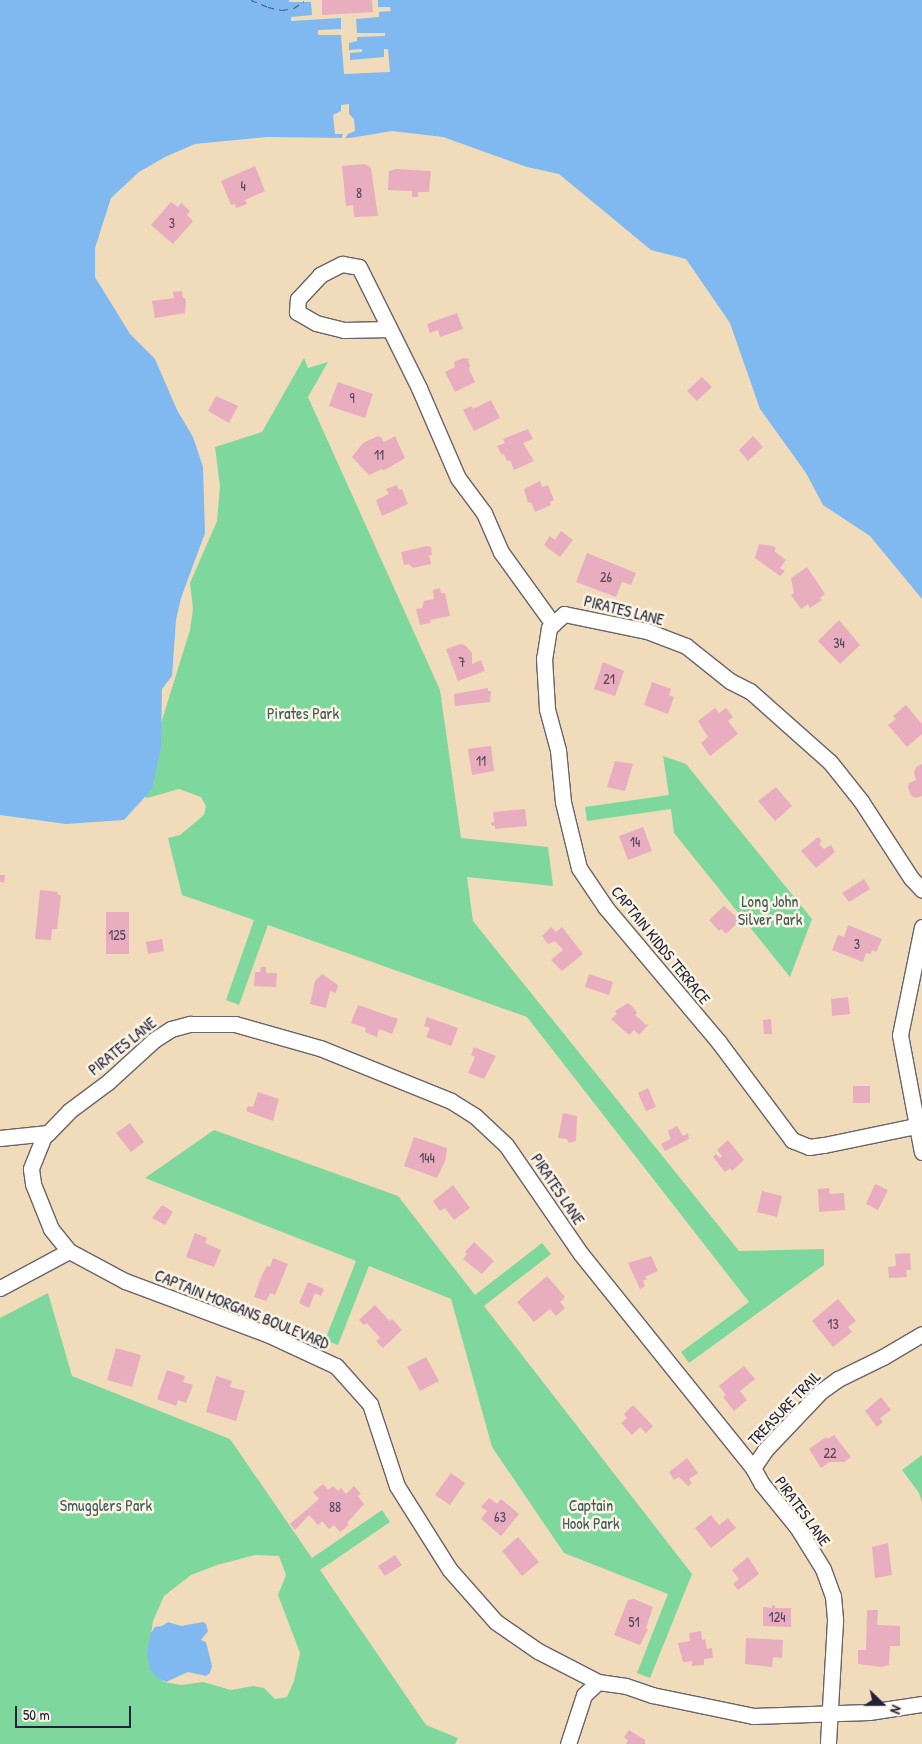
<!DOCTYPE html>
<html>
<head>
<meta charset="utf-8">
<style>
	body { margin:0 }
	#map { position:relative; width:922px; height:1744px; overflow:hidden; background:#f0dcbb; font-family:"Patrick Hand",sans-serif }
	div>[style] { position:absolute }
	[style*='--x'] { left:calc(var(--x)*1px); top:calc(var(--y)*1px); width:calc(var(--w)*1px); rotate:calc(var(--a)*1deg) }
	.green>* { inset:0; background:#7ed89d }
	.water>* { inset:0; background:#80b8f0 }
	.pier>* { inset:0; background:#f0dcbb }
	.ferry>* { height:1px; margin-top:-0.5px; transform-origin:0; background:repeating-linear-gradient(90deg,#43567a 0 6px,transparent 0 11px) }
	.building>* { inset:0; background:#e8adbf }
	.roads { filter:drop-shadow(1px 0 #6a6368) drop-shadow(-1px 0 #6a6368) drop-shadow(0 1px #6a6368) drop-shadow(0 -1px #6a6368) }
	.street>* { height:15px; margin:-7.5px; padding:0 7.5px; transform-origin:7.5px; border-radius:7.5px; background:#fff }
	span { translate:-50% -50%; white-space:nowrap; text-align:center; line-height:1.15; -webkit-text-stroke:5px #fcf5e5; paint-order:stroke }
	.number-label { font-size:14px; color:#54455c }
	.number-label span { -webkit-text-stroke-width:0 }
	.street-label { font-size:16px; color:#22223b }
	.park-label { font-size:16px; color:#3e5958 }
	.north { position:absolute; left:857px; top:1679px; width:50px; height:50px; -webkit-text-stroke:4px #fcf5e5; paint-order:stroke; rotate:112deg; font-size:14px; font-weight:700; line-height:20px; text-align:center; color:#22223b }
	.north::after { content:''; display:block; margin:auto; width:18px; height:22px; background:#22223b; clip-path:polygon(50% 0,100% 100%,50% 72%,0 100%) }
	.scale { position:absolute; left:15px; top:1706px; width:116px; height:22px; box-sizing:border-box; border:2px solid #22223b; border-top:0; padding-left:6px; font-size:15px; line-height:18px; white-space:nowrap; color:#22223b; -webkit-text-stroke:4px #fcf5e5; paint-order:stroke }
</style>
</head>
<body>
<div id="map">
	<div class="green">
		<div style="clip-path:polygon(304px 358px,308px 368px,328px 362px,308px 397px,440px 690px,461px 838px,548px 847px,553px 886px,467px 877px,473px 921px,739px 1251px,824px 1249px,824px 1265px,689px 1363px,681px 1352px,749px 1302px,527px 1017px,268px 925px,239px 1005px,226px 1000px,254px 920px,182px 895px,168px 838px,180px 835px,204px 815px,206px 806px,201px 797px,179px 789px,147px 798px,139px 794px,190px 630px,193px 609px,190px 583px,217px 521px,220px 486px,215px 447px,262px 432px)"></div>
		<div style="clip-path:polygon(663px 756px,686px 764px,812px 919px,790px 977px,674px 833px,671px 809px,587px 821px,585px 807px,669px 795px)"></div>
		<div style="clip-path:polygon(214px 1130px,398px 1196px,475px 1295px,542px 1243px,551px 1254px,484px 1306px,692px 1574px,650px 1678px,637px 1673px,668px 1594px,564px 1553px,492px 1447px,451px 1299px,369px 1266px,338px 1345px,325px 1340px,356px 1261px,145px 1178px)"></div>
		<div style="clip-path:polygon(evenodd,48px 1293px,72px 1376px,230px 1439px,312px 1558px,382px 1510px,390px 1522px,320px 1570px,426px 1725px,458px 1738px,455px 1744px,0 1744px,0 1318px,48px 1293px,255px 1555px,279px 1556px,286px 1575px,278px 1595px,300px 1653px,294px 1681px,287px 1697px,275px 1699px,264px 1688px,253px 1686px,231px 1690px,203px 1682px,181px 1685px,164px 1682px,158px 1676px,150px 1661px,150px 1642px,153px 1621px,164px 1596px,191px 1575px,217px 1565px,255px 1555px)"></div>
		<div style="clip-path:polygon(922px 1455px,922px 1503px,919px 1493px,902px 1470px)"></div>
	</div>
	<div class="water">
		<div style="clip-path:polygon(0 0,922px 0,922px 599px,870px 536px,823px 505px,806px 473px,760px 409px,730px 323px,686px 259px,651px 250px,559px 174px,527px 167px,443px 137px,392px 131px,350px 138px,267px 137px,195px 144px,165px 157px,139px 172px,111px 198px,95px 248px,95px 277px,130px 334px,155px 359px,177px 410px,193px 437px,203px 467px,205px 533px,181px 598px,176px 620px,172px 676px,162px 689px,161px 747px,152px 789px,124px 820px,66px 824px,0 815px)"></div>
		<div style="clip-path:polygon(168px 1622px,181px 1626px,203px 1622px,206px 1624px,208px 1631px,201px 1640px,206px 1642px,212px 1666px,210px 1673px,206px 1676px,188px 1672px,166px 1682px,158px 1678px,150px 1670px,147px 1653px,151px 1633px,155px 1627px,162px 1626px)"></div>
	</div>
	<div class="pier">
		<div style="clip-path:polygon(289px 0,378px 0,378px 7px,390px 7px,391px 11px,379px 12px,379px 17px,356px 19px,357px 33px,385px 33px,385px 36px,357px 37px,357px 41px,349px 43px,349px 50px,362px 49px,362px 52px,350px 53px,350px 60px,384px 57px,384px 49px,388px 49px,390px 72px,344px 74px,341px 35px,318px 35px,318px 30px,341px 29px,341px 18px,291px 21px,291px 17px,312px 15px,311px 2px,289px 2px)"></div>
		<div style="clip-path:polygon(349px 104px,349px 114px,354px 119px,355px 131px,348px 134px,344px 140px,341px 140px,343px 134px,335px 134px,333px 115px,341px 111px,341px 105px)"></div>
	</div>
	<div class="ferry">
		<div style="--x:251;--y:0;--w:18;--a:22"></div>
		<div style="--x:268;--y:7;--w:14;--a:12"></div>
		<div style="--x:282;--y:10;--w:12;--a:-9"></div>
		<div style="--x:294;--y:8;--w:12;--a:-35"></div>
	</div>
	<div class="building">
		<div style="clip-path:polygon(322px 0,372px 0,373px 12px,322px 15px)"></div>
		<div style="clip-path:polygon(364px 164px,369px 166px,371px 169px,378px 216px,354px 217px,353px 205px,346px 206px,342px 166px)"></div>
		<div style="clip-path:polygon(255px 166px,265px 191px,245px 200px,247px 204px,236px 208px,235px 204px,231px 205px,221px 181px)"></div>
		<div style="clip-path:polygon(396px 169px,431px 171px,429px 192px,418px 192px,418px 197px,412px 197px,412px 191px,388px 190px,389px 171px)"></div>
		<div style="clip-path:polygon(171px 202px,178px 207px,181px 203px,190px 211px,187px 215px,193px 221px,173px 244px,151px 225px)"></div>
		<div style="clip-path:polygon(182px 291px,183px 298px,185px 298px,186px 302px,185px 313px,155px 318px,152px 301px,174px 298px,173px 292px)"></div>
		<div style="clip-path:polygon(457px 313px,463px 329px,440px 337px,438px 330px,430px 333px,427px 324px)"></div>
		<div style="clip-path:polygon(463px 358px,470px 359px,468px 360px,470px 366px,469px 369px,475px 382px,455px 392px,445px 372px,455px 367px,454px 362px)"></div>
		<div style="clip-path:polygon(702px 377px,712px 387px,697px 401px,687px 391px)"></div>
		<div style="clip-path:polygon(338px 382px,373px 394px,365px 418px,329px 406px)"></div>
		<div style="clip-path:polygon(216px 396px,238px 406px,229px 423px,208px 411px)"></div>
		<div style="clip-path:polygon(491px 400px,500px 418px,474px 431px,463px 410px,471px 406px,473px 409px)"></div>
		<div style="clip-path:polygon(528px 429px,533px 439px,523px 443px,534px 461px,514px 470px,510px 460px,507px 461px,504px 454px,502px 455px,497px 446px,505px 443px,503px 439px)"></div>
		<div style="clip-path:polygon(378px 436px,381px 437px,384px 442px,395px 436px,405px 458px,383px 471px,382px 469px,369px 475px,352px 457px,363px 443px)"></div>
		<div style="clip-path:polygon(753px 436px,763px 447px,748px 461px,739px 450px)"></div>
		<div style="clip-path:polygon(540px 481px,542px 487px,548px 485px,554px 500px,550px 502px,551px 505px,535px 512px,531px 502px,528px 503px,524px 489px)"></div>
		<div style="clip-path:polygon(397px 485px,399px 490px,402px 489px,408px 504px,382px 516px,376px 500px,389px 494px,386px 489px)"></div>
		<div style="clip-path:polygon(561px 531px,573px 540px,560px 557px,544px 545px,550px 536px,555px 540px)"></div>
		<div style="clip-path:polygon(759px 544px,773px 546px,776px 548px,774px 551px,786px 560px,780px 568px,785px 571px,780px 576px,755px 558px)"></div>
		<div style="clip-path:polygon(427px 546px,431px 547px,432px 555px,429px 555px,431px 564px,413px 568px,409px 564px,404px 565px,401px 552px)"></div>
		<div style="clip-path:polygon(587px 553px,636px 573px,631px 585px,622px 582px,616px 597px,576px 582px)"></div>
		<div style="clip-path:polygon(807px 567px,825px 594px,820px 598px,822px 600px,810px 608px,808px 604px,801px 609px,791px 595px,794px 593px,791px 578px)"></div>
		<div style="clip-path:polygon(440px 588px,441px 593px,445px 593px,450px 616px,430px 620px,431px 623px,420px 625px,416px 609px,422px 608px,424px 601px,434px 599px,433px 590px)"></div>
		<div style="clip-path:polygon(839px 620px,860px 645px,840px 664px,818px 641px)"></div>
		<div style="clip-path:polygon(461px 644px,465px 645px,472px 653px,472px 664px,481px 660px,485px 671px,458px 681px,446px 649px)"></div>
		<div style="clip-path:polygon(603px 662px,624px 671px,615px 696px,594px 689px)"></div>
		<div style="clip-path:polygon(652px 682px,671px 689px,669px 695px,674px 697px,668px 714px,644px 705px)"></div>
		<div style="clip-path:polygon(488px 688px,488px 691px,491px 691px,490px 702px,455px 706px,454px 694px)"></div>
		<div style="clip-path:polygon(906px 705px,922px 724px,922px 734px,907px 747px,888px 725px,896px 719px,893px 716px)"></div>
		<div style="clip-path:polygon(715px 708px,719px 713px,726px 708px,733px 717px,728px 721px,738px 734px,710px 756px,701px 743px,708px 737px,698px 721px)"></div>
		<div style="clip-path:polygon(491px 746px,494px 771px,472px 775px,468px 749px)"></div>
		<div style="clip-path:polygon(615px 761px,633px 764px,625px 791px,607px 787px)"></div>
		<div style="clip-path:polygon(922px 764px,922px 796px,916px 798px,911px 796px,908px 787px,909px 783px,916px 780px,914px 772px,916px 767px)"></div>
		<div style="clip-path:polygon(776px 787px,792px 806px,775px 821px,758px 801px)"></div>
		<div style="clip-path:polygon(525px 809px,527px 826px,495px 829px,495px 826px,492px 826px,491px 822px,494px 822px,493px 812px)"></div>
		<div style="clip-path:polygon(643px 827px,652px 851px,628px 860px,619px 836px)"></div>
		<div style="clip-path:polygon(818px 837px,822px 841px,819px 844px,824px 849px,831px 845px,835px 852px,816px 868px,801px 851px)"></div>
		<div style="clip-path:polygon(0 875px,5px 875px,4px 883px,0 882px)"></div>
		<div style="clip-path:polygon(864px 879px,870px 889px,849px 902px,842px 893px)"></div>
		<div style="clip-path:polygon(40px 890px,58px 892px,58px 895px,61px 895px,57px 929px,52px 929px,51px 940px,35px 939px)"></div>
		<div style="clip-path:polygon(724px 906px,740px 920px,726px 934px,721px 929px,719px 931px,709px 920px)"></div>
		<div style="clip-path:polygon(106px 912px,129px 912px,129px 954px,106px 954px)"></div>
		<div style="clip-path:polygon(848px 925px,882px 939px,876px 952px,872px 950px,871px 954px,866px 953px,863px 962px,832px 950px,838px 935px,844px 937px)"></div>
		<div style="clip-path:polygon(551px 927px,556px 932px,562px 927px,583px 954px,562px 971px,551px 960px,563px 950px,555px 941px,548px 944px,542px 936px)"></div>
		<div style="clip-path:polygon(162px 939px,164px 951px,148px 954px,146px 942px)"></div>
		<div style="clip-path:polygon(261px 967px,266px 967px,266px 973px,277px 973px,276px 987px,254px 986px,255px 972px,260px 972px)"></div>
		<div style="clip-path:polygon(322px 974px,338px 985px,336px 993px,330px 991px,326px 1008px,310px 1004px,315px 981px)"></div>
		<div style="clip-path:polygon(589px 974px,613px 982px,609px 995px,585px 987px)"></div>
		<div style="clip-path:polygon(848px 997px,850px 1014px,832px 1016px,831px 999px)"></div>
		<div style="clip-path:polygon(628px 1003px,633px 1007px,637px 1013px,635px 1015px,642px 1021px,646px 1025px,649px 1024px,639px 1035px,634px 1030px,629px 1035px,611px 1019px,617px 1014px,615px 1011px)"></div>
		<div style="clip-path:polygon(358px 1005px,398px 1019px,392px 1034px,379px 1029px,377px 1037px,365px 1032px,366px 1028px,351px 1023px)"></div>
		<div style="clip-path:polygon(427px 1017px,458px 1028px,451px 1046px,426px 1037px,430px 1028px,424px 1026px)"></div>
		<div style="clip-path:polygon(771px 1019px,772px 1034px,764px 1034px,763px 1020px)"></div>
		<div style="clip-path:polygon(474px 1047px,496px 1056px,484px 1079px,468px 1073px,475px 1057px,471px 1055px)"></div>
		<div style="clip-path:polygon(853px 1086px,870px 1086px,870px 1103px,853px 1103px)"></div>
		<div style="clip-path:polygon(648px 1088px,656px 1107px,646px 1111px,638px 1093px)"></div>
		<div style="clip-path:polygon(258px 1092px,279px 1099px,273px 1121px,246px 1111px,248px 1106px,253px 1107px)"></div>
		<div style="clip-path:polygon(563px 1113px,577px 1116px,576px 1141px,569px 1143px,567px 1139px,558px 1138px)"></div>
		<div style="clip-path:polygon(130px 1123px,144px 1142px,131px 1152px,116px 1133px)"></div>
		<div style="clip-path:polygon(677px 1126px,683px 1136px,688px 1133px,689px 1139px,665px 1151px,661px 1144px,671px 1139px,668px 1131px)"></div>
		<div style="clip-path:polygon(414px 1137px,447px 1148px,445px 1163px,444px 1163px,437px 1178px,404px 1166px)"></div>
		<div style="clip-path:polygon(728px 1140px,744px 1160px,732px 1171px,730px 1168px,725px 1172px,713px 1157px,716px 1154px,720px 1158px,722px 1156px,717px 1150px)"></div>
		<div style="clip-path:polygon(875px 1184px,888px 1190px,878px 1210px,866px 1204px)"></div>
		<div style="clip-path:polygon(453px 1185px,470px 1208px,454px 1220px,445px 1208px,440px 1211px,433px 1201px)"></div>
		<div style="clip-path:polygon(829px 1188px,830px 1194px,844px 1193px,845px 1210px,819px 1212px,818px 1189px)"></div>
		<div style="clip-path:polygon(762px 1191px,782px 1196px,777px 1217px,757px 1212px)"></div>
		<div style="clip-path:polygon(162px 1205px,173px 1212px,165px 1225px,152px 1218px)"></div>
		<div style="clip-path:polygon(195px 1233px,207px 1238px,205px 1243px,221px 1250px,214px 1267px,186px 1257px)"></div>
		<div style="clip-path:polygon(474px 1242px,494px 1261px,482px 1274px,463px 1259px,467px 1254px,465px 1252px)"></div>
		<div style="clip-path:polygon(910px 1253px,911px 1270px,906px 1270px,907px 1277px,889px 1278px,888px 1267px,896px 1266px,895px 1254px)"></div>
		<div style="clip-path:polygon(651px 1256px,658px 1271px,645px 1277px,647px 1279px,643px 1281px,645px 1286px,640px 1289px,628px 1263px)"></div>
		<div style="clip-path:polygon(273px 1258px,288px 1264px,275px 1295px,270px 1293px,266px 1301px,254px 1297px,262px 1275px,267px 1266px,270px 1267px)"></div>
		<div style="clip-path:polygon(547px 1276px,565px 1297px,560px 1302px,565px 1308px,556px 1316px,550px 1309px,534px 1322px,517px 1302px)"></div>
		<div style="clip-path:polygon(308px 1282px,324px 1289px,321px 1296px,315px 1293px,309px 1308px,299px 1303px)"></div>
		<div style="clip-path:polygon(838px 1299px,856px 1321px,848px 1327px,852px 1332px,833px 1347px,812px 1321px)"></div>
		<div style="clip-path:polygon(375px 1305px,390px 1321px,392px 1319px,402px 1330px,383px 1348px,376px 1341px,380px 1338px,367px 1323px,364px 1325px,359px 1320px)"></div>
		<div style="clip-path:polygon(116px 1348px,141px 1355px,132px 1387px,107px 1380px)"></div>
		<div style="clip-path:polygon(426px 1357px,439px 1381px,420px 1391px,407px 1367px)"></div>
		<div style="clip-path:polygon(744px 1366px,755px 1379px,740px 1391px,747px 1400px,734px 1411px,723px 1397px,726px 1395px,719px 1386px)"></div>
		<div style="clip-path:polygon(167px 1370px,185px 1376px,183px 1382px,193px 1385px,186px 1403px,178px 1400px,176px 1406px,157px 1399px)"></div>
		<div style="clip-path:polygon(216px 1376px,232px 1381px,230px 1387px,245px 1391px,236px 1421px,206px 1412px)"></div>
		<div style="clip-path:polygon(881px 1397px,891px 1410px,880px 1418px,883px 1422px,877px 1427px,865px 1411px)"></div>
		<div style="clip-path:polygon(633px 1405px,653px 1426px,646px 1433px,640px 1427px,632px 1435px,621px 1423px,627px 1418px,624px 1414px)"></div>
		<div style="clip-path:polygon(834px 1435px,851px 1457px,844px 1462px,830px 1462px,821px 1468px,809px 1449px,826px 1437px,828px 1439px)"></div>
		<div style="clip-path:polygon(687px 1458px,698px 1473px,689px 1479px,692px 1483px,688px 1486px,679px 1477px,674px 1480px,669px 1472px)"></div>
		<div style="clip-path:polygon(451px 1473px,465px 1483px,450px 1505px,435px 1495px)"></div>
		<div style="clip-path:polygon(323px 1484px,328px 1490px,333px 1486px,338px 1491px,341px 1488px,346px 1494px,354px 1486px,361px 1494px,358px 1496px,364px 1504px,347px 1523px,349px 1525px,340px 1532px,334px 1525px,329px 1529px,322px 1521px,318px 1525px,309px 1515px,295px 1530px,290px 1524px,319px 1499px,313px 1492px)"></div>
		<div style="clip-path:polygon(489px 1498px,497px 1504px,501px 1499px,519px 1514px,501px 1536px,481px 1519px,487px 1511px,481px 1507px)"></div>
		<div style="clip-path:polygon(711px 1515px,719px 1525px,728px 1518px,736px 1528px,711px 1548px,695px 1528px)"></div>
		<div style="clip-path:polygon(518px 1537px,539px 1562px,522px 1576px,502px 1551px)"></div>
		<div style="clip-path:polygon(888px 1543px,892px 1575px,875px 1578px,872px 1547px)"></div>
		<div style="clip-path:polygon(395px 1555px,402px 1565px,385px 1576px,378px 1566px)"></div>
		<div style="clip-path:polygon(748px 1557px,759px 1574px,738px 1590px,733px 1584px,739px 1579px,732px 1570px)"></div>
		<div style="clip-path:polygon(634px 1599px,653px 1607px,646px 1628px,648px 1629px,640px 1645px,614px 1635px,628px 1600px)"></div>
		<div style="clip-path:polygon(772px 1605px,775px 1606px,775px 1608px,791px 1608px,791px 1627px,763px 1626px,763px 1607px,772px 1608px)"></div>
		<div style="clip-path:polygon(867px 1610px,878px 1610px,877px 1625px,900px 1626px,900px 1646px,890px 1646px,889px 1665px,881px 1667px,858px 1664px,858px 1650px,866px 1650px)"></div>
		<div style="clip-path:polygon(701px 1631px,702px 1640px,705px 1639px,707px 1649px,712px 1648px,713px 1658px,704px 1659px,704px 1665px,692px 1666px,692px 1661px,683px 1662px,678px 1643px,690px 1641px,689px 1633px)"></div>
		<div style="clip-path:polygon(746px 1638px,783px 1640px,782px 1658px,773px 1657px,772px 1667px,745px 1664px)"></div>
		<div style="clip-path:polygon(629px 1730px,645px 1740px,645px 1744px,626px 1744px,628px 1740px,624px 1737px)"></div>
	</div>
	<div class="roads">
		<div class="street">
			<div style="--x:389;--y:329;--w:45;--a:178.7"></div>
			<div style="--x:344;--y:330;--w:29;--a:-166"></div>
			<div style="--x:316;--y:323;--w:22;--a:-150"></div>
			<div style="--x:297;--y:312;--w:13;--a:-86"></div>
			<div style="--x:298;--y:299;--w:33;--a:-47"></div>
			<div style="--x:320;--y:275;--w:25;--a:-27"></div>
			<div style="--x:342;--y:264;--w:17;--a:10"></div>
			<div style="--x:359;--y:267;--w:135;--a:63.6"></div>
			<div style="--x:419;--y:388;--w:98;--a:66.6"></div>
			<div style="--x:458;--y:478;--w:44;--a:53.4"></div>
			<div style="--x:484;--y:513;--w:43;--a:66.4"></div>
			<div style="--x:501;--y:552;--w:89;--a:54.2"></div>
			<div style="--x:553;--y:624;--w:15;--a:-42"></div>
			<div style="--x:564;--y:614;--w:85;--a:11.6"></div>
			<div style="--x:647;--y:631;--w:42;--a:21"></div>
			<div style="--x:686;--y:646;--w:56;--a:38.5"></div>
			<div style="--x:730;--y:681;--w:22;--a:27"></div>
			<div style="--x:750;--y:691;--w:107;--a:41.6"></div>
			<div style="--x:830;--y:762;--w:50;--a:51.5"></div>
			<div style="--x:861;--y:801;--w:92;--a:57"></div>
			<div style="--x:911;--y:878;--w:16;--a:47"></div>
			<div style="--x:553;--y:624;--w:6;--a:135"></div>
			<div style="--x:549;--y:628;--w:30;--a:99"></div>
			<div style="--x:544;--y:658;--w:51;--a:86.6"></div>
			<div style="--x:547;--y:709;--w:42;--a:75"></div>
			<div style="--x:558;--y:750;--w:52;--a:84.5"></div>
			<div style="--x:563;--y:802;--w:68;--a:76.4"></div>
			<div style="--x:579;--y:868;--w:48;--a:56"></div>
			<div style="--x:606;--y:908;--w:174;--a:49.9"></div>
			<div style="--x:718;--y:1041;--w:124;--a:53.2"></div>
			<div style="--x:792;--y:1140;--w:18;--a:22"></div>
			<div style="--x:809;--y:1147;--w:15;--a:-8"></div>
			<div style="--x:824;--y:1145;--w:94;--a:-11.7"></div>
			<div style="--x:922;--y:927;--w:110;--a:101.5"></div>
			<div style="--x:900;--y:1035;--w:119;--a:79.4"></div>
			<div style="--x:48;--y:1133;--w:5;--a:143"></div>
			<div style="--x:44;--y:1136;--w:35;--a:112"></div>
			<div style="--x:31;--y:1169;--w:15;--a:82"></div>
			<div style="--x:33;--y:1184;--w:48;--a:68.2"></div>
			<div style="--x:51;--y:1229;--w:28;--a:51"></div>
			<div style="--x:0;--y:1138;--w:48;--a:-5.9"></div>
			<div style="--x:48;--y:1133;--w:30;--a:-46"></div>
			<div style="--x:69;--y:1111;--w:49;--a:-36.6"></div>
			<div style="--x:108;--y:1082;--w:62;--a:-42.4"></div>
			<div style="--x:154;--y:1040;--w:20;--a:-33"></div>
			<div style="--x:171;--y:1029;--w:20;--a:-15"></div>
			<div style="--x:190;--y:1024;--w:45;--a:0"></div>
			<div style="--x:235;--y:1024;--w:88;--a:15.8"></div>
			<div style="--x:320;--y:1048;--w:141;--a:22"></div>
			<div style="--x:451;--y:1101;--w:28;--a:32"></div>
			<div style="--x:475;--y:1116;--w:42;--a:43.1"></div>
			<div style="--x:506;--y:1145;--w:132;--a:55.5"></div>
			<div style="--x:581;--y:1254;--w:275;--a:51.2"></div>
			<div style="--x:753;--y:1468;--w:18;--a:61"></div>
			<div style="--x:762;--y:1484;--w:55;--a:50.9"></div>
			<div style="--x:797;--y:1527;--w:49;--a:58.2"></div>
			<div style="--x:823;--y:1569;--w:29;--a:70"></div>
			<div style="--x:833;--y:1596;--w:25;--a:85"></div>
			<div style="--x:835;--y:1621;--w:123;--a:93.3"></div>
			<div style="--x:0;--y:1288;--w:78;--a:-28.2"></div>
			<div style="--x:69;--y:1251;--w:64;--a:28.2"></div>
			<div style="--x:125;--y:1281;--w:152;--a:20.5"></div>
			<div style="--x:267;--y:1334;--w:76;--a:24.9"></div>
			<div style="--x:336;--y:1366;--w:51;--a:48.2"></div>
			<div style="--x:370;--y:1404;--w:86;--a:71.8"></div>
			<div style="--x:397;--y:1486;--w:99;--a:57.8"></div>
			<div style="--x:450;--y:1570;--w:69;--a:48.5"></div>
			<div style="--x:496;--y:1622;--w:51;--a:34.6"></div>
			<div style="--x:538;--y:1651;--w:68;--a:27.3"></div>
			<div style="--x:598;--y:1682;--w:28;--a:8"></div>
			<div style="--x:626;--y:1686;--w:28;--a:19"></div>
			<div style="--x:652;--y:1695;--w:103;--a:11.7"></div>
			<div style="--x:753;--y:1716;--w:116;--a:-2"></div>
			<div style="--x:869;--y:1712;--w:54;--a:-8.6"></div>
			<div style="--x:753;--y:1468;--w:22;--a:-56"></div>
			<div style="--x:765;--y:1450;--w:80;--a:-46.5"></div>
			<div style="--x:820;--y:1392;--w:22;--a:-36"></div>
			<div style="--x:838;--y:1379;--w:50;--a:-26.1"></div>
			<div style="--x:883;--y:1357;--w:45;--a:-30.5"></div>
			<div style="--x:568;--y:1744;--w:52;--a:-71.9"></div>
			<div style="--x:584;--y:1695;--w:19;--a:-43"></div>
		</div>
	</div>
	<div class="number-label">
		<span style="left:243px;top:186px">4</span>
		<span style="left:359px;top:193px">8</span>
		<span style="left:172px;top:223px">3</span>
		<span style="left:352px;top:398px">9</span>
		<span style="left:379px;top:455px">11</span>
		<span style="left:606px;top:577px">26</span>
		<span style="left:839px;top:643px">34</span>
		<span style="left:462px;top:662px">7</span>
		<span style="left:609px;top:679px">21</span>
		<span style="left:481px;top:761px">11</span>
		<span style="left:635px;top:842px">14</span>
		<span style="left:117px;top:935px">125</span>
		<span style="left:857px;top:944px">3</span>
		<span style="left:427px;top:1158px">144</span>
		<span style="left:833px;top:1324px">13</span>
		<span style="left:830px;top:1453px">22</span>
		<span style="left:335px;top:1507px">88</span>
		<span style="left:500px;top:1517px">63</span>
		<span style="left:777px;top:1617px">124</span>
		<span style="left:634px;top:1622px">51</span>
	</div>
	<div class="street-label">
		<span style="left:624px;top:610px;rotate:14deg">PIRATES LANE</span>
		<span style="left:661px;top:945px;rotate:51deg">CAPTAIN KIDDS TERRACE</span>
		<span style="left:122px;top:1046px;rotate:-39deg">PIRATES LANE</span>
		<span style="left:558px;top:1189px;rotate:56deg">PIRATES LANE</span>
		<span style="left:242px;top:1309px;rotate:22deg">CAPTAIN MORGANS BOULEVARD</span>
		<span style="left:784px;top:1408px;rotate:-46deg">TREASURE TRAIL</span>
		<span style="left:803px;top:1511px;rotate:54deg">PIRATES LANE</span>
	</div>
	<div class="park-label">
		<span style="left:303px;top:713px">Pirates Park</span>
		<span style="left:770px;top:910px">Long John<br>Silver Park</span>
		<span style="left:106px;top:1505px">Smugglers Park</span>
		<span style="left:591px;top:1514px">Captain<br>Hook Park</span>
	</div>
	<div class="north">N</div>
	<div class="scale">50 m</div>
</div>
</body>
</html>
